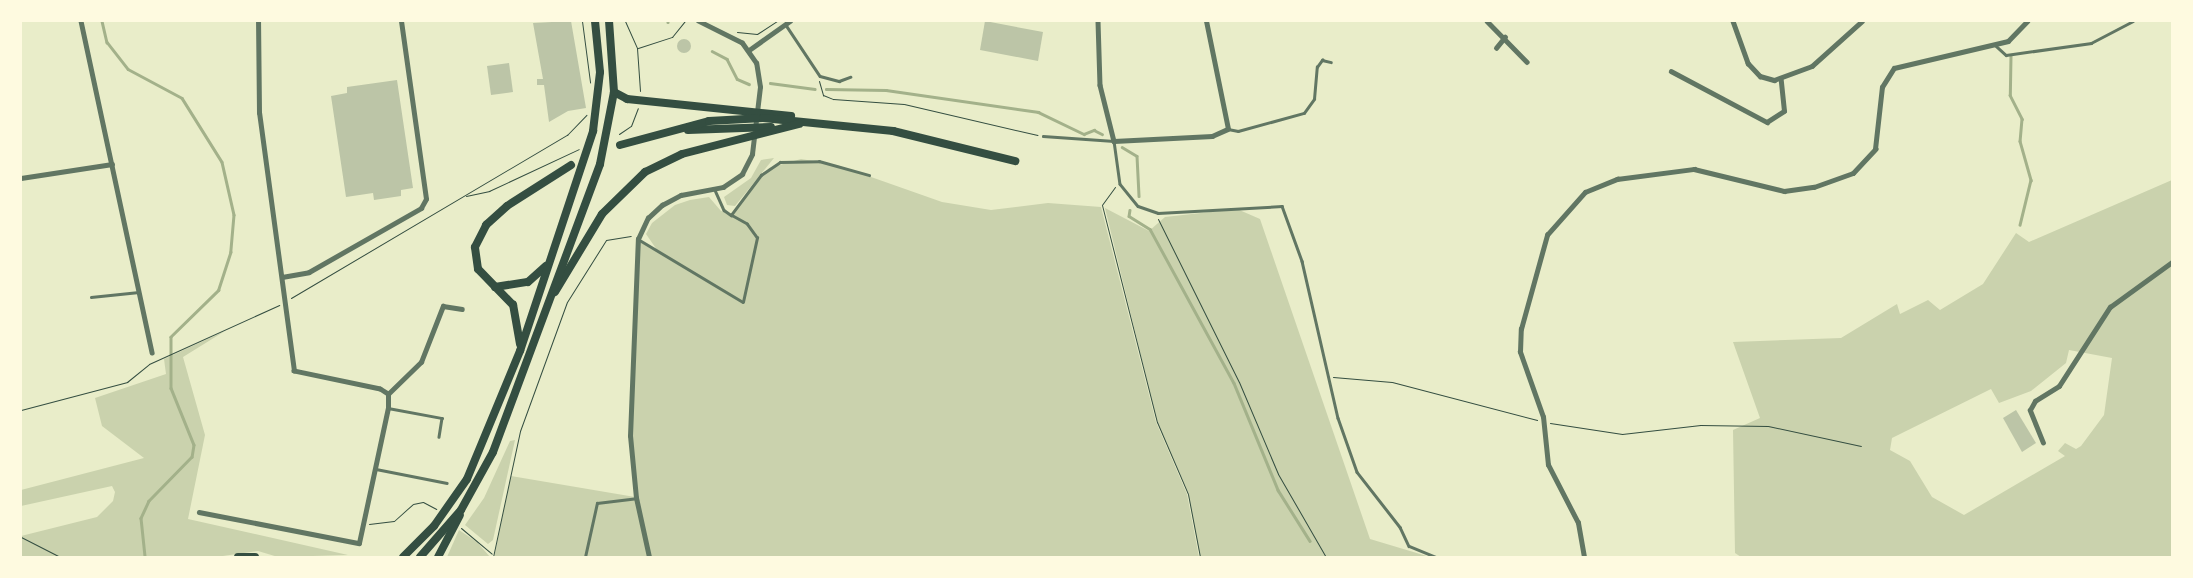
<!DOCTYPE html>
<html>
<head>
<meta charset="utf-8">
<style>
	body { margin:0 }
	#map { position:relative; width:2193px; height:578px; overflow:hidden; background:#e9edc9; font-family:"Source Sans 3",sans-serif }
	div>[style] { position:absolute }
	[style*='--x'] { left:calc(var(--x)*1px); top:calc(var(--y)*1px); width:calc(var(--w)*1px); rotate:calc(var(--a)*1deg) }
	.green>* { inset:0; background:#cad2ad }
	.stream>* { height:2.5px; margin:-1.25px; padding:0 1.25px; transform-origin:1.25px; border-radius:1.25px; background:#a3b18a }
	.building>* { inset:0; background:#bcc5a7 }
	.round { border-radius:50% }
	.path>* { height:1px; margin:-0.5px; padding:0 0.5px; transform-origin:0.5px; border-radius:0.5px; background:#344e41 }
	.service>* { height:2.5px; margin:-1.25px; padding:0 1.25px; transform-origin:1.25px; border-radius:1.25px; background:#617663 }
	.minor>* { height:4.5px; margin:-2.25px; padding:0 2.25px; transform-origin:2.25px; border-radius:2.25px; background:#617663 }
	.primary>* { height:8px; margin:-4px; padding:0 4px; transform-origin:4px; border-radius:4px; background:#344e41 }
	span { translate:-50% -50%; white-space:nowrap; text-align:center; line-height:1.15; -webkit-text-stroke:4.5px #fefae0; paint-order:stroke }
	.frame { position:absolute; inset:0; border:22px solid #fefae0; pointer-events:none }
</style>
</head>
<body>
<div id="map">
	<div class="green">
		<div style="clip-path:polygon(774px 158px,735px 206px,727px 205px,724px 197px,751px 178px,761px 160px)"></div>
		<div style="clip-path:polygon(801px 159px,837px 165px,942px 202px,991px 210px,1048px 203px,1101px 207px,1156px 422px,1187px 494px,1199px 557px,650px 557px,637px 499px,631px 436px,639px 241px,657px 250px,646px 234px,652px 223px,675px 205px,690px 200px,709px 197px,721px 211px,732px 215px,769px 168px)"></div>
		<div style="clip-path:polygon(evenodd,2172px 180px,2172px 557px,1741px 557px,1735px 553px,1733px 430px,1760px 418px,1733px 342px,1841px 338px,1897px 304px,1900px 314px,1928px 300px,1940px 310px,1983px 284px,2016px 233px,2029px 242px,2172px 180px,2069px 350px,2112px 358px,2104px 415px,2081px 446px,2076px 449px,2065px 443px,2058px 451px,2065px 456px,1964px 515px,1932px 497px,1910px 461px,1890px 450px,1892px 438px,1991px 389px,1999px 403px,2031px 391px,2066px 363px,2069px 350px)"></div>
		<div style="clip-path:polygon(1105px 208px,1149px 231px,1165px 217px,1237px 209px,1260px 219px,1370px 539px,1430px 557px,1200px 557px,1188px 494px,1157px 422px)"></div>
		<div style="clip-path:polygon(225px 331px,183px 357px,205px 435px,188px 519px,348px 555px,278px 557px,258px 551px,216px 557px,21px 557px,21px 536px,97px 517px,113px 501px,115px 492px,112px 486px,21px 506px,21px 490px,144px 458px,102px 426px,95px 398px,166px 374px,164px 359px)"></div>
		<div style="clip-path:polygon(515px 440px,493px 540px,488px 544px,465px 525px,484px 498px,510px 441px)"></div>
		<div style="clip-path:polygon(511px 476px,635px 497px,648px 557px,494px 557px)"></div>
		<div style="clip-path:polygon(459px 530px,477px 542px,490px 557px,447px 557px)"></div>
	</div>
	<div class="stream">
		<div style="--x:102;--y:21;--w:22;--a:77"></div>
		<div style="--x:107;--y:42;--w:34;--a:52"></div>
		<div style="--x:128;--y:69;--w:61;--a:28.2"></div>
		<div style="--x:182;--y:98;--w:75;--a:58"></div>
		<div style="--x:222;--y:162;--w:54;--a:77.2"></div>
		<div style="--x:234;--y:215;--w:37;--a:95"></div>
		<div style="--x:231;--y:252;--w:40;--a:108"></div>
		<div style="--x:219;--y:290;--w:67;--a:135.6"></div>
		<div style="--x:171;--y:337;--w:51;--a:90"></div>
		<div style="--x:171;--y:388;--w:61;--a:68"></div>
		<div style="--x:194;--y:445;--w:12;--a:99"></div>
		<div style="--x:192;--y:457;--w:62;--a:134.3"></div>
		<div style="--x:149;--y:501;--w:19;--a:115"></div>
		<div style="--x:141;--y:518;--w:39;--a:84"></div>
		<div style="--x:668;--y:21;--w:1;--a:90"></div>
		<div style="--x:712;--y:51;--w:17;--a:28"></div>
		<div style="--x:727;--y:59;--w:22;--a:63"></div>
		<div style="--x:737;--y:79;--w:13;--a:23"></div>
		<div style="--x:2011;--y:56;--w:39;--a:91"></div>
		<div style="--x:2010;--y:95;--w:27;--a:63"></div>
		<div style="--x:2022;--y:119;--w:22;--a:95"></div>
		<div style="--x:2020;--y:141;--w:41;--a:74.2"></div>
		<div style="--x:2031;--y:180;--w:46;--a:103.7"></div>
		<div style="--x:770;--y:83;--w:45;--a:7.6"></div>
		<div style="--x:826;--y:89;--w:60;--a:1"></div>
		<div style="--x:886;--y:90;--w:154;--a:8.2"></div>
		<div style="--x:1038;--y:112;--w:51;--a:25.6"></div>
		<div style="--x:1084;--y:134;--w:11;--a:-22"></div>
		<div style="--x:1094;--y:130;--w:9;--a:27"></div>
		<div style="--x:1122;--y:147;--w:17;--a:31"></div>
		<div style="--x:1137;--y:156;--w:40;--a:87.1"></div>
		<div style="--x:1130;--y:210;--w:6;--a:99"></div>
		<div style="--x:1129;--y:216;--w:25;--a:32"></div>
		<div style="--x:1150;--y:229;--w:175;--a:61.4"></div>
		<div style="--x:1234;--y:383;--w:116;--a:67.6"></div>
		<div style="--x:1278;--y:490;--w:60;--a:57.9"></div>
	</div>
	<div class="building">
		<div style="clip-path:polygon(571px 21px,586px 108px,568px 111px,549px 122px,544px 85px,537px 85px,537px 79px,543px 79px,533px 23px)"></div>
		<div style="clip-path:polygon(985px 21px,1043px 32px,1038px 61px,980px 50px)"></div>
		<div class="round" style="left:677px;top:39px;width:14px;height:14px"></div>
		<div style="clip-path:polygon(509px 63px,513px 92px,491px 95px,487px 66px)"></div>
		<div style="clip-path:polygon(397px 80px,413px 188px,401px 190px,401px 196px,374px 200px,373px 193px,346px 197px,331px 96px,347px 93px,347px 87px)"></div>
		<div style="clip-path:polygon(2016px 410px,2036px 443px,2022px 452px,2003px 418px)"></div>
	</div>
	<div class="path">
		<div style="--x:582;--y:21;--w:62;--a:82.5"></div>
		<div style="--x:625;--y:21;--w:30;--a:66"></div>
		<div style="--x:637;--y:48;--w:43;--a:86"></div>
		<div style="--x:737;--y:32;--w:20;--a:6"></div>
		<div style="--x:757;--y:34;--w:24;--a:-33"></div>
		<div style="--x:638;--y:48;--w:36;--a:-18"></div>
		<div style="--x:672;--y:37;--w:21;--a:-51"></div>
		<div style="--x:819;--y:81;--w:15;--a:74"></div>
		<div style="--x:823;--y:95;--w:11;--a:22"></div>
		<div style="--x:833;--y:99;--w:71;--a:4"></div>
		<div style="--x:904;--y:104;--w:137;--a:13.1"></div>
		<div style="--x:619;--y:134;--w:14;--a:-34"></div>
		<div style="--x:631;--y:126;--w:19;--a:-69"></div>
		<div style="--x:1115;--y:187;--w:22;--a:126"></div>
		<div style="--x:1102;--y:205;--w:224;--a:75.8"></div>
		<div style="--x:1157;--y:422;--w:78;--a:66.7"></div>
		<div style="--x:1188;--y:494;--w:64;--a:79.2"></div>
		<div style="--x:466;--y:196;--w:24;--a:-12"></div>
		<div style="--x:489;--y:191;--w:99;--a:-25"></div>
		<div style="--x:1158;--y:219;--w:182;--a:63.6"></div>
		<div style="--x:1239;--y:382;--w:100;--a:67"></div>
		<div style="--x:1278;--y:474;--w:96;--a:60"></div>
		<div style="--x:291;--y:298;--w:321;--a:-30.6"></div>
		<div style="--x:567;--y:135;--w:28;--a:-46"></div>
		<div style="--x:1333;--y:377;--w:59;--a:4.8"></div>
		<div style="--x:1392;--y:382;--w:150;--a:14.7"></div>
		<div style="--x:21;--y:410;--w:110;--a:-14.8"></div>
		<div style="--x:127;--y:382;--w:28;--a:-39"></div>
		<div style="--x:149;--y:364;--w:143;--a:-24.4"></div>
		<div style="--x:1550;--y:423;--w:73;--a:8.7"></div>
		<div style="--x:1622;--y:434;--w:79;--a:-6.6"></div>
		<div style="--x:1700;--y:425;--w:68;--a:0.8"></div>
		<div style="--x:1768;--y:426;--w:95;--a:12.1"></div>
		<div style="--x:369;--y:524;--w:25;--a:-7"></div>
		<div style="--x:394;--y:521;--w:25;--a:-42"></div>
		<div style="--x:413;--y:504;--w:10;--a:-11"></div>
		<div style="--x:423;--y:502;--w:15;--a:28"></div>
		<div style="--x:461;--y:528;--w:40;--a:40"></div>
		<div style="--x:21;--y:537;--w:44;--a:27.1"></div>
		<div style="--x:493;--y:557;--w:129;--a:-77.9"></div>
		<div style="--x:520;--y:431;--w:137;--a:-70"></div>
		<div style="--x:567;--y:302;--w:73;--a:-57.8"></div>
		<div style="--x:606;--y:240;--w:25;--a:-9"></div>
	</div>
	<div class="service">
		<div style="--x:786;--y:25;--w:61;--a:56.3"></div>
		<div style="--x:820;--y:76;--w:20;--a:15"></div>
		<div style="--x:839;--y:81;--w:12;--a:-20"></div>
		<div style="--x:1995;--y:45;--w:15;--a:42"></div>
		<div style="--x:2006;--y:55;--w:86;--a:-8"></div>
		<div style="--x:2091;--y:43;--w:47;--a:-27.6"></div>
		<div style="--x:1228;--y:129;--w:10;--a:11"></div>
		<div style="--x:1238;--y:131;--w:68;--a:-15.3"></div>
		<div style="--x:1304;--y:113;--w:17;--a:-54"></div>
		<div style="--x:1314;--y:99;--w:32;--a:-85"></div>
		<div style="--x:1317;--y:67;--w:9;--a:-54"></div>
		<div style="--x:1322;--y:60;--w:9;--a:13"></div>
		<div style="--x:1043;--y:136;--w:71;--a:4"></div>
		<div style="--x:1114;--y:141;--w:43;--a:82.1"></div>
		<div style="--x:1120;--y:184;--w:28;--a:51"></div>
		<div style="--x:1138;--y:206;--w:21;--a:19"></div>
		<div style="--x:1158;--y:213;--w:124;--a:-3.2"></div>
		<div style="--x:1282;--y:206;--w:59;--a:70"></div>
		<div style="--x:1302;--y:261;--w:161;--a:77.1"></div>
		<div style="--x:1338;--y:418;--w:57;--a:70.6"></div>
		<div style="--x:1357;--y:472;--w:70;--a:52"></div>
		<div style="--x:1400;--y:527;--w:21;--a:65"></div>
		<div style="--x:1409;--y:546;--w:29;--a:22"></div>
		<div style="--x:715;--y:190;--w:22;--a:66"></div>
		<div style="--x:724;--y:210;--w:9;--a:36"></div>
		<div style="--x:731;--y:215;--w:50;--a:-53.1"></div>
		<div style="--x:761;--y:175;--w:23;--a:-34"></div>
		<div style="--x:780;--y:162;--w:39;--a:-1"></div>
		<div style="--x:819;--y:161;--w:52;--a:15.6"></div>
		<div style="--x:638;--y:239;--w:122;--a:31"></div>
		<div style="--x:743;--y:302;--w:66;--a:-77.7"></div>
		<div style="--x:757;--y:238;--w:17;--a:-126"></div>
		<div style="--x:747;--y:224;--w:18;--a:-151"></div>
		<div style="--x:91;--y:297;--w:48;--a:-5.9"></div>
		<div style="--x:388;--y:408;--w:55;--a:10.5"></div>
		<div style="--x:442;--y:418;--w:19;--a:99"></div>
		<div style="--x:376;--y:469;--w:72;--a:11.2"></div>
		<div style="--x:585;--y:557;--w:55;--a:-77.5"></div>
		<div style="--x:597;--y:503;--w:39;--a:-7"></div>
	</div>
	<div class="minor">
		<div style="--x:81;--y:21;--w:339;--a:77.9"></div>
		<div style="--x:1098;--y:21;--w:64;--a:88.2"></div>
		<div style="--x:1100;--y:85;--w:58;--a:76"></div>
		<div style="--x:1114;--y:141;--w:98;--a:-2.9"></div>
		<div style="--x:1212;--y:136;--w:17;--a:-24"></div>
		<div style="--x:1228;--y:129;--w:110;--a:-101.5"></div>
		<div style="--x:1487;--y:21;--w:57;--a:45.7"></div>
		<div style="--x:1733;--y:21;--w:45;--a:70.3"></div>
		<div style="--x:1748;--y:63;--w:18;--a:47"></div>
		<div style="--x:1760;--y:76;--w:15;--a:16"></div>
		<div style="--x:1774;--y:80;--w:40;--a:-20.2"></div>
		<div style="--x:1812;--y:66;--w:67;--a:-42"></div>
		<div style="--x:1496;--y:48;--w:14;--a:-51"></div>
		<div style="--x:749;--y:50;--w:50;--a:-35.3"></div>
		<div style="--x:1671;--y:71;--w:109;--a:28"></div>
		<div style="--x:1767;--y:122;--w:20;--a:-33"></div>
		<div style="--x:1784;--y:111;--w:31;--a:-96"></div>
		<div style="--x:21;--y:178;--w:92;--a:-8.7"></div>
		<div style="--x:282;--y:277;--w:27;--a:-10"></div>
		<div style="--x:309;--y:272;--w:129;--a:-29.7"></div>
		<div style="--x:421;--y:208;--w:10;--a:-61"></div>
		<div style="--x:426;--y:199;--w:180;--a:-98"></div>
		<div style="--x:388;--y:394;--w:46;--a:-44.1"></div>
		<div style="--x:421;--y:362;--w:60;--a:-68.6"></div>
		<div style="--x:443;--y:306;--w:19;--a:9"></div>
		<div style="--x:2043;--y:443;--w:35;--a:-112"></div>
		<div style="--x:2030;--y:410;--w:10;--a:-61"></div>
		<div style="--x:2035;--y:401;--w:28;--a:-32"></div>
		<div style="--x:2059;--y:386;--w:94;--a:-57.2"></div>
		<div style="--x:2110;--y:307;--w:77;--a:-36"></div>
		<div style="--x:199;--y:512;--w:163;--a:11"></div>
		<div style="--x:359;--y:543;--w:138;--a:-77.9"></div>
		<div style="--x:388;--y:408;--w:14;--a:-90"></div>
		<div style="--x:388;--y:394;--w:9;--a:-148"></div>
		<div style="--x:380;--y:389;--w:88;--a:-168.2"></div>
		<div style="--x:294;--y:371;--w:260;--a:-97.7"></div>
		<div style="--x:259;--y:113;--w:92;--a:-90.6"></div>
		<div style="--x:649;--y:557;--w:60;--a:-102.4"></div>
		<div style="--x:636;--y:498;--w:62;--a:-95.5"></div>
		<div style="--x:630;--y:436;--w:197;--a:-87.7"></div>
		<div style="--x:638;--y:239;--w:23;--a:-65"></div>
		<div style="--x:648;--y:218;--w:19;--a:-43"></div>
		<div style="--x:662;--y:205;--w:21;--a:-28"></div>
		<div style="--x:681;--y:195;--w:43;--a:-10.8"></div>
		<div style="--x:723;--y:187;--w:23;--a:-34"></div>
		<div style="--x:742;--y:174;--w:22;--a:-63"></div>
		<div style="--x:752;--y:154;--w:67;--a:-83.2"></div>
		<div style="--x:760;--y:87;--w:24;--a:-99"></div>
		<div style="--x:756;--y:63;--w:24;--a:-125"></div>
		<div style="--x:742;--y:43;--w:49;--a:-153.4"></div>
		<div style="--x:1584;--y:557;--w:35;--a:-100"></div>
		<div style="--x:1578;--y:523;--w:65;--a:-117.3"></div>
		<div style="--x:1548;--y:465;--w:48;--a:-95.9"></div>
		<div style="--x:1543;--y:417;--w:69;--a:-109.5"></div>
		<div style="--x:1520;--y:352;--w:23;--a:-88"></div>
		<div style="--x:1521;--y:329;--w:98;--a:-74.5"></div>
		<div style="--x:1547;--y:235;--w:57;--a:-48.5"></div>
		<div style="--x:1585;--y:192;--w:35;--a:-22"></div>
		<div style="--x:1617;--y:179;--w:78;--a:-7.4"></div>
		<div style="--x:1694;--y:169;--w:93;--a:13.7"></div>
		<div style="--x:1784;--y:191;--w:30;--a:-8"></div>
		<div style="--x:1814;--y:187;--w:41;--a:-19.7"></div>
		<div style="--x:1853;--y:173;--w:33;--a:-47"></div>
		<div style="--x:1875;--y:149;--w:62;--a:-83.6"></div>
		<div style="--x:1882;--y:87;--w:22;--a:-58"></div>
		<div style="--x:1894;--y:68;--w:117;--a:-13.3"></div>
		<div style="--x:2008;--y:41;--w:28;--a:-46"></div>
	</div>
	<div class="primary">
		<div style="--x:614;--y:92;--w:15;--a:28"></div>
		<div style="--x:627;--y:99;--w:165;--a:5.9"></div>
		<div style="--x:688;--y:130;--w:83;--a:-2.1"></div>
		<div style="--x:620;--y:145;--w:92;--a:-15.1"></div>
		<div style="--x:709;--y:121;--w:54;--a:-3.2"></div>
		<div style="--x:763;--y:118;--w:131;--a:5.7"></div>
		<div style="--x:893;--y:131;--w:126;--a:13.8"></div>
		<div style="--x:495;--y:287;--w:33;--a:-9"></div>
		<div style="--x:528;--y:282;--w:24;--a:-42"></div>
		<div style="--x:555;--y:292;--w:91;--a:-58.9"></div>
		<div style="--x:602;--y:214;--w:60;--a:-44.3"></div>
		<div style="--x:645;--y:172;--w:41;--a:-25.9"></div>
		<div style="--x:682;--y:154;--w:121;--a:-14.4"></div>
		<div style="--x:520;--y:344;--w:40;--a:-100"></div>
		<div style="--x:513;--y:305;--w:50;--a:-134.2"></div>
		<div style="--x:478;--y:269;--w:22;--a:-98"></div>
		<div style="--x:475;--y:247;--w:25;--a:-63"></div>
		<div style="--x:486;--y:225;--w:28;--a:-42"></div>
		<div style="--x:507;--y:206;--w:76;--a:-32.6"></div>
		<div style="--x:238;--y:557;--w:17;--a:0"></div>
		<div style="--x:403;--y:557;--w:44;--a:-45"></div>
		<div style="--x:434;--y:526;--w:57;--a:-54.9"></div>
		<div style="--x:467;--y:479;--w:139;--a:-67.5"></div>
		<div style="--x:520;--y:351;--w:232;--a:-71.6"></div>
		<div style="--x:593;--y:131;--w:59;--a:-83.2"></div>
		<div style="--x:600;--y:72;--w:51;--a:-95.6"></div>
		<div style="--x:420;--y:557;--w:62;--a:-48.9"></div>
		<div style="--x:461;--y:510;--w:66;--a:-61.1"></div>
		<div style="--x:493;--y:452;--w:307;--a:-69.6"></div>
		<div style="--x:600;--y:164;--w:73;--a:-79"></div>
		<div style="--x:614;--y:92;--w:71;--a:-94"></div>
		<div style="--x:438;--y:557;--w:47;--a:-62.4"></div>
	</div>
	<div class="frame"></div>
</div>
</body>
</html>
